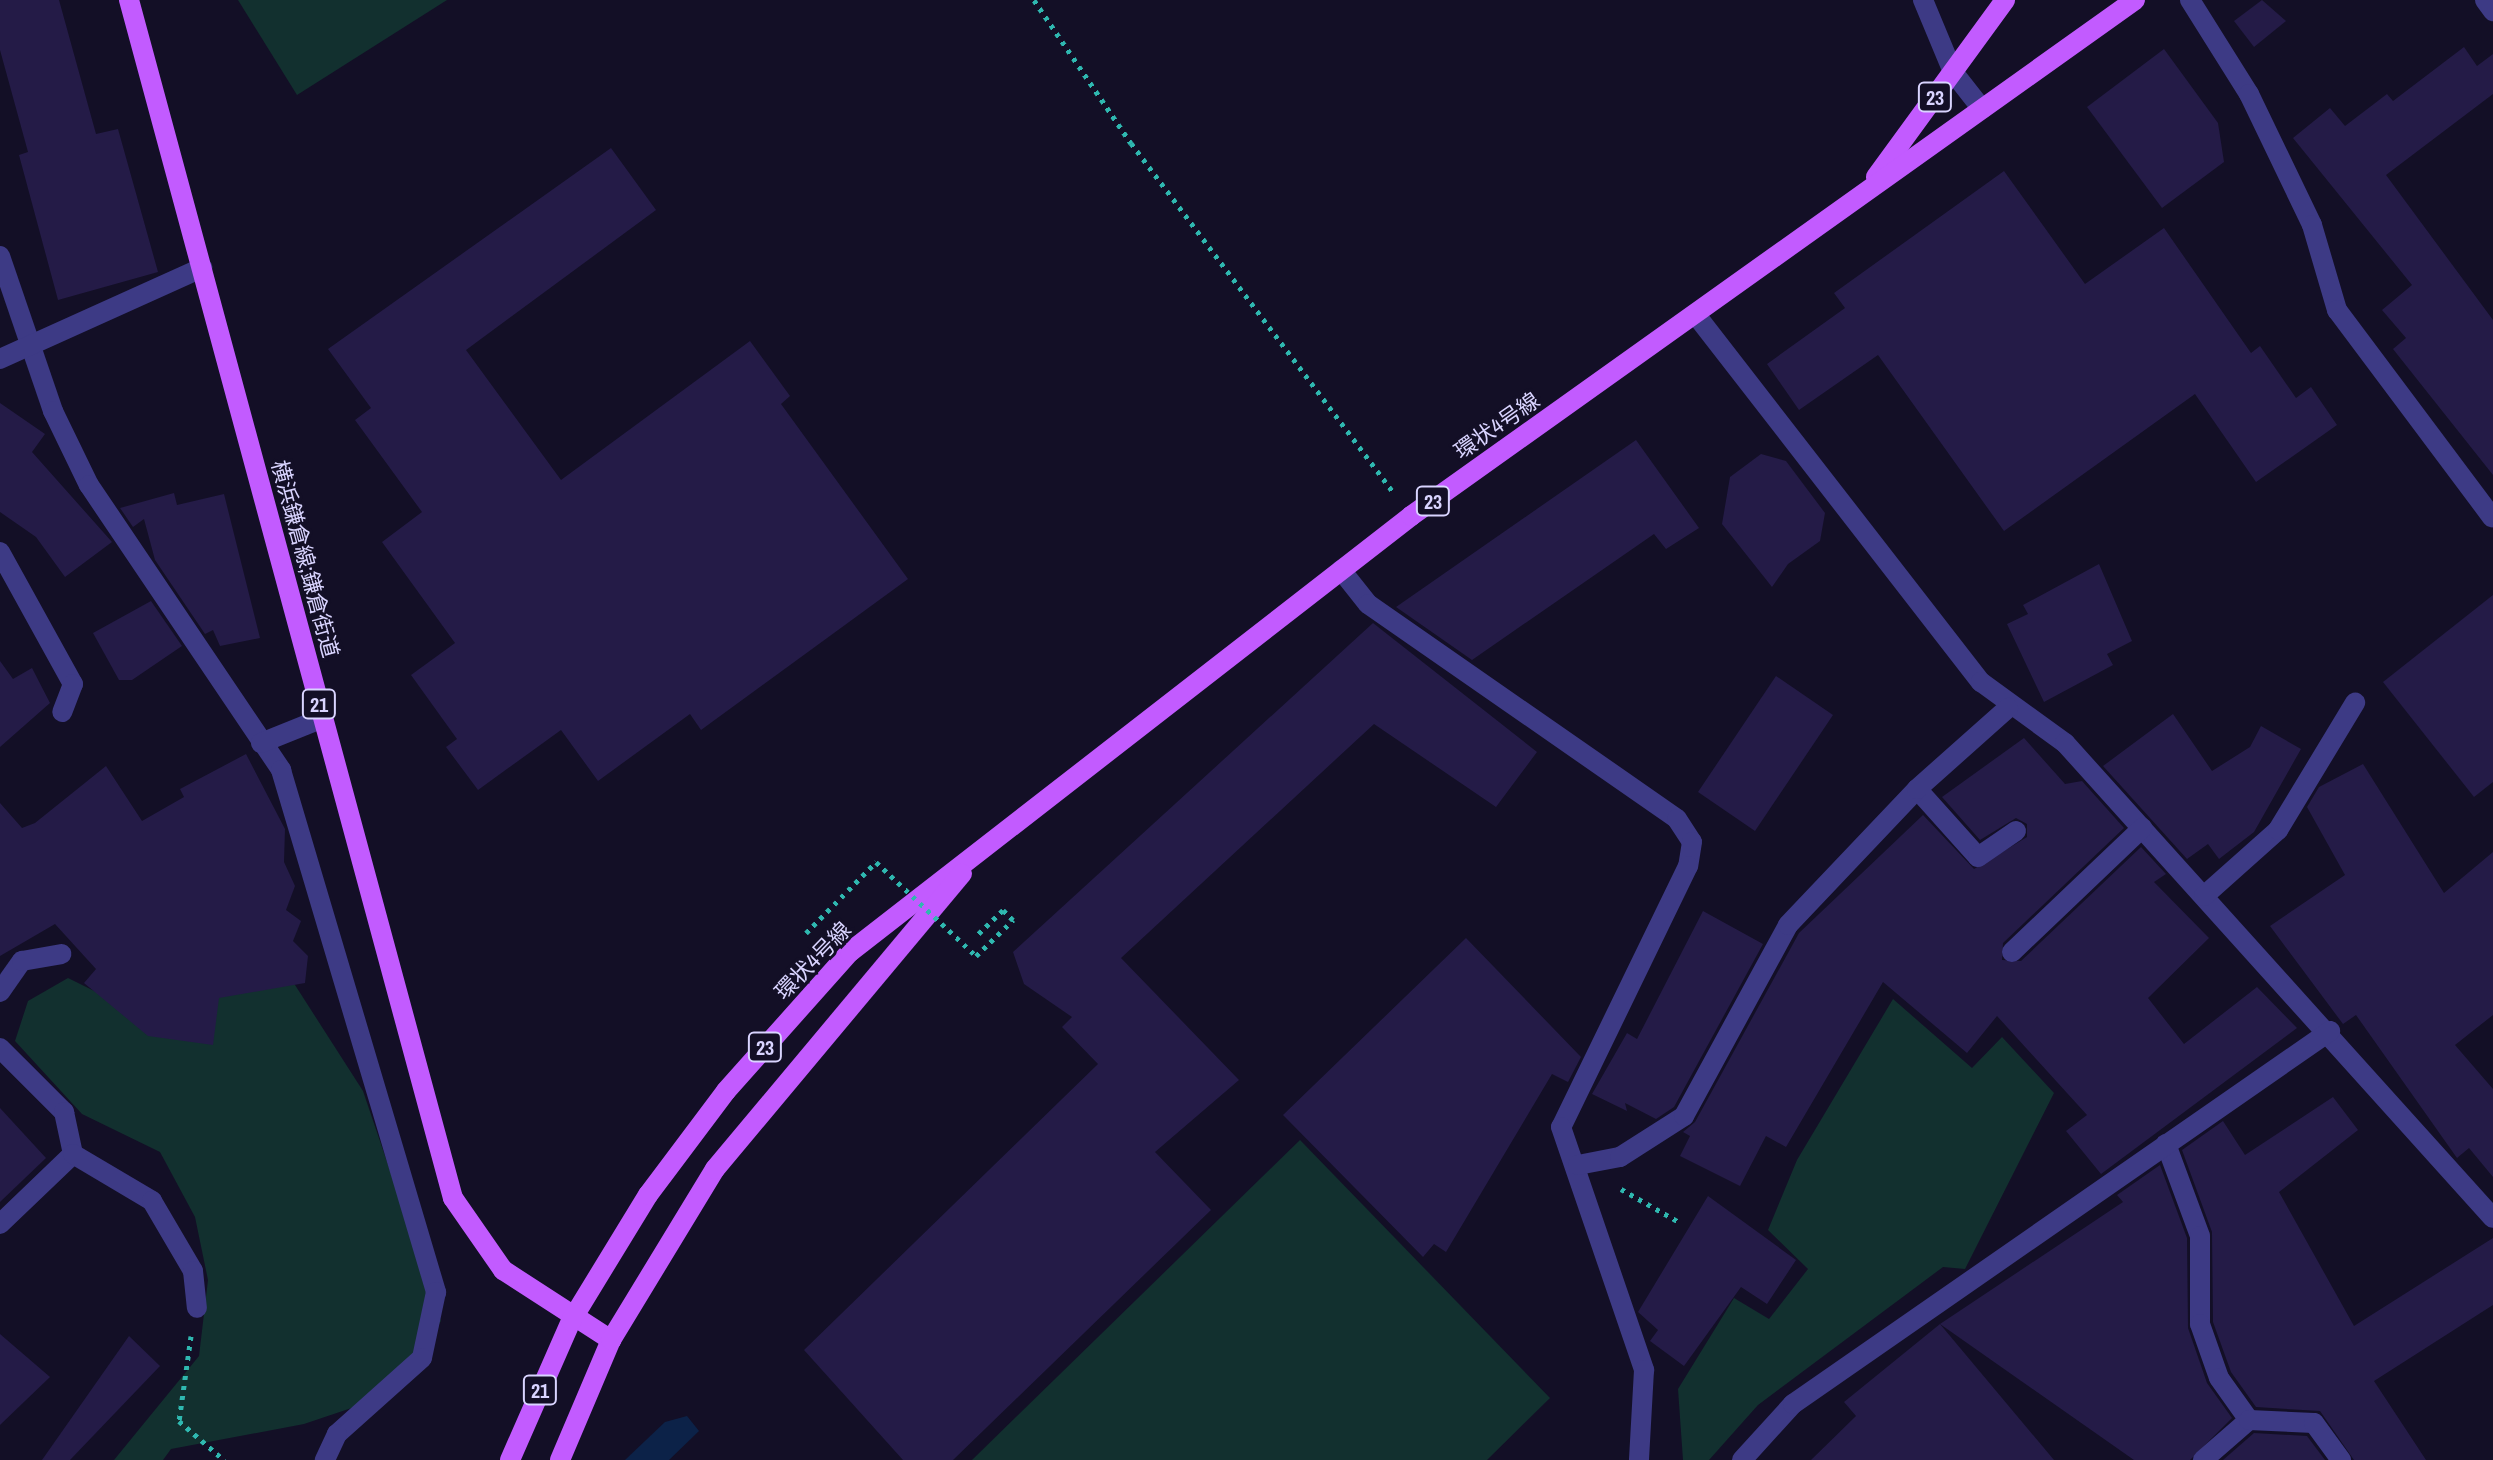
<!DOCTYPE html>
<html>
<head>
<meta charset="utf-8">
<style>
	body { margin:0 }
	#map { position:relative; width:2493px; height:1460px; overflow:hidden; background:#130f26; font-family:"Archivo Narrow","Noto Sans JP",sans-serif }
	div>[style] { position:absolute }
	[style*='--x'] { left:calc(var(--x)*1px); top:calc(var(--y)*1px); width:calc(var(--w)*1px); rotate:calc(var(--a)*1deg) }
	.green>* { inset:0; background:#12302f }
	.water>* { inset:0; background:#0c2248 }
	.building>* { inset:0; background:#241b47 }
	.path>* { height:5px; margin-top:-2.5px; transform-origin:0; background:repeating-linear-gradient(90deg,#2fb8b0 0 4px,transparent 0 10px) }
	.minor>* { height:20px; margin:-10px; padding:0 10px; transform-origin:10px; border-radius:10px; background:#3d3a85 }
	.major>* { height:20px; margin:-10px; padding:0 10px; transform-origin:10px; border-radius:10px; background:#c25bff }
	.path-bridge>* { height:5px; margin-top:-2.5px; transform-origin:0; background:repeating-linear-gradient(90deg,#2fb8b0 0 4px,transparent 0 10px) }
	span { translate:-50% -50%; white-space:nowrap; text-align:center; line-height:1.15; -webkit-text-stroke:6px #130f26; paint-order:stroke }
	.shield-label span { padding:2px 6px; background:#130f26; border:2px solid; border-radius:6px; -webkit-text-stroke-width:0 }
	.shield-label { font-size:20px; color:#d9d4ff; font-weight:700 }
	.street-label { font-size:22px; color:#d9d4ff }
</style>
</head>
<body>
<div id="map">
	<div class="green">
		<div style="clip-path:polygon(238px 0,447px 0,297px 95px)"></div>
		<div style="clip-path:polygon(279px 960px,363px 1091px,441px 1321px,396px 1393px,304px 1424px,171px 1449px,163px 1460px,114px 1460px,199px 1356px,208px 1280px,195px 1217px,160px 1152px,82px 1114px,15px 1041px,28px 1001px,68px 978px,167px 1027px)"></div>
		<div style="clip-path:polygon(1893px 999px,1972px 1068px,2002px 1037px,2054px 1093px,1965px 1269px,1943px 1267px,1758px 1405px,1709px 1460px,1683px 1460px,1678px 1389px,1734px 1298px,1769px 1319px,1808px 1269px,1768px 1230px,1797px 1160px)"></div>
		<div style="clip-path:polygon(1300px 1140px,1550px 1398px,1487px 1460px,972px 1460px)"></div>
	</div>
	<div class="water">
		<div style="clip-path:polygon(687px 1416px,699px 1431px,669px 1460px,625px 1460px,665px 1422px)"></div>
	</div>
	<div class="building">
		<div style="clip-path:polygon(0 0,59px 0,96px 134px,118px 129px,158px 272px,58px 300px,19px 155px,28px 152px,0 50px)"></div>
		<div style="clip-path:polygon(2262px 0,2286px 21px,2254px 47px,2234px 21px)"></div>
		<div style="clip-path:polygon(2464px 47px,2477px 66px,2493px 54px,2493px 94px,2386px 175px,2493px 320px,2493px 475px,2393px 349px,2406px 338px,2382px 310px,2412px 285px,2293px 138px,2330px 108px,2345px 126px,2387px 94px,2393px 101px)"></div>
		<div style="clip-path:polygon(2164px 49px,2218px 123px,2224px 162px,2162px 208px,2087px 107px)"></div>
		<div style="clip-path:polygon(611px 148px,656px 210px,466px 350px,561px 480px,750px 341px,790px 396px,781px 404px,908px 579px,701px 730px,690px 714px,598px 781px,561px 730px,478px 790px,446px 747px,457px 739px,411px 675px,455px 643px,382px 542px,422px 512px,355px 420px,371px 408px,328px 349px)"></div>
		<div style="clip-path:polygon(2004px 171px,2085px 284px,2164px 228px,2251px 353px,2260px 346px,2296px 398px,2311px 387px,2337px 425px,2256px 482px,2195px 394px,2004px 531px,1878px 355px,1799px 410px,1767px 364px,1845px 308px,1834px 293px)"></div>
		<div style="clip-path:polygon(0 403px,45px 434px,32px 452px,112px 542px,65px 577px,36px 537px,0 512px)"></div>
		<div style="clip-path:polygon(1636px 440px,1699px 528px,1666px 549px,1654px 534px,1472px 660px,1396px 607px)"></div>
		<div style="clip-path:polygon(1761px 454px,1786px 461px,1825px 513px,1820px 541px,1788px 564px,1772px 587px,1722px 524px,1730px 477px)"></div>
		<div style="clip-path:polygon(174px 493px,177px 505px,224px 494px,260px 638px,220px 646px,213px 630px,205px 634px,155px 560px,144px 519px,133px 527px,120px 508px)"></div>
		<div style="clip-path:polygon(2099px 564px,2132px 641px,2107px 654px,2113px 665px,2044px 702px,2007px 624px,2028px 614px,2023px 605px)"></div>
		<div style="clip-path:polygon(2493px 595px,2493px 782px,2474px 797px,2383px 682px)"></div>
		<div style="clip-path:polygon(151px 601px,182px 646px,132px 680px,119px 680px,93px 633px)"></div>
		<div style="clip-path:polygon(1373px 623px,1537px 752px,1496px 807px,1374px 724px,1121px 958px,1239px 1080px,1155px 1152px,1211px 1210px,953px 1460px,903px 1460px,804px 1350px,1098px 1064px,1062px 1027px,1072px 1017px,1024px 984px,1013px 952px)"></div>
		<div style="clip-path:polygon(0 661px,13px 679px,32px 668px,50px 703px,0 747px)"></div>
		<div style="clip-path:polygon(1776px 676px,1833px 715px,1755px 831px,1698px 792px)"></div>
		<div style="clip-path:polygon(2173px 714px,2212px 771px,2250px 747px,2261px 726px,2301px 749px,2254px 832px,2219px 859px,2208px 844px,2187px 859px,2103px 766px)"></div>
		<div style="clip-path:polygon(2024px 738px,2065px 784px,2082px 781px,2124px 828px,2003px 943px,2002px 960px,2021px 961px,2141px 847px,2166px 874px,2154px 882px,2209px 938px,2148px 998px,2184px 1044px,2257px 987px,2297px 1028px,2101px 1174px,2066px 1131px,2087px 1115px,1997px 1016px,1967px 1053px,1883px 982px,1786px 1147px,1766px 1136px,1740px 1186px,1680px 1156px,1690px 1136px,1683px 1132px,1695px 1122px,1799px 933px,1923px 815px,1974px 869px,2027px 837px,2027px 824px,2016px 818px,1980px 840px,1942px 797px)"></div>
		<div style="clip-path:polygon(246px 754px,285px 829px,284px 862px,295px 886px,286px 910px,301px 921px,293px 941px,308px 956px,305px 983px,219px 998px,213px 1045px,148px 1036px,84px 983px,96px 969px,55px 924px,0 956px,0 803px,22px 828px,35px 823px,106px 766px,142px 821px,184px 797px,180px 789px)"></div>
		<div style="clip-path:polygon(2363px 764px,2444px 893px,2493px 852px,2493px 1015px,2455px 1045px,2493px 1089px,2493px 1177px,2469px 1148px,2457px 1158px,2356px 1015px,2343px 1024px,2270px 926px,2345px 875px,2307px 807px,2319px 787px)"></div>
		<div style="clip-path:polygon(1703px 911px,1763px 944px,1674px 1107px,1656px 1119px,1625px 1103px,1627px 1111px,1592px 1094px,1627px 1033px,1637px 1039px)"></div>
		<div style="clip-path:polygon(1466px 938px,1581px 1057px,1568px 1082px,1552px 1074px,1446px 1252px,1434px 1244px,1423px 1257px,1283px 1115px)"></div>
		<div style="clip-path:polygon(2333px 1097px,2358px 1130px,2279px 1192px,2354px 1326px,2493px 1238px,2493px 1305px,2374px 1381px,2426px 1460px,2354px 1460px,2320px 1411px,2256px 1407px,2231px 1372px,2213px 1322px,2212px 1232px,2182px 1150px,2223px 1121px,2245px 1155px)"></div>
		<div style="clip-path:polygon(0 1108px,46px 1158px,0 1202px)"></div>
		<div style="clip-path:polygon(2160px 1165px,2187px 1238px,2188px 1328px,2207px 1383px,2232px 1418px,2190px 1460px,2134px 1460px,1940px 1324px,2123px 1202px,2117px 1195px)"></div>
		<div style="clip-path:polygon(1708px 1196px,1796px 1260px,1767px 1304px,1741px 1287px,1684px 1366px,1650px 1341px,1658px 1330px,1638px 1312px)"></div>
		<div style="clip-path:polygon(1940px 1324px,2054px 1460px,1811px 1460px,1856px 1416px,1844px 1402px)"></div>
		<div style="clip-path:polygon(0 1334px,50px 1377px,0 1425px)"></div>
		<div style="clip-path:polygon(129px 1336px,160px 1366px,70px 1460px,42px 1460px)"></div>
		<div style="clip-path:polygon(2254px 1433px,2307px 1436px,2325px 1460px,2223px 1460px)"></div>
	</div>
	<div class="path">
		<div style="--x:1034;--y:0;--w:173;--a:55.9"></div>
		<div style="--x:1131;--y:143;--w:438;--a:53.1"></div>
		<div style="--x:1621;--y:1189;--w:67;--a:29.6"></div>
		<div style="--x:191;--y:1336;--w:86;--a:98"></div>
		<div style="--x:179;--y:1421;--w:60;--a:40.9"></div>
	</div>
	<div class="minor">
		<div style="--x:1923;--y:0;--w:78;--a:67.4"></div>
		<div style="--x:1953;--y:72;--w:47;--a:51.9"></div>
		<div style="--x:2190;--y:0;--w:111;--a:57.9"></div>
		<div style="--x:2249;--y:94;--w:145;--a:64.3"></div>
		<div style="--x:2312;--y:225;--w:89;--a:73.6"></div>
		<div style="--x:2337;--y:310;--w:259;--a:53.2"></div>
		<div style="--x:2485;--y:0;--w:14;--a:54"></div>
		<div style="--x:0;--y:256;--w:164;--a:71.1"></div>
		<div style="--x:53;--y:411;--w:82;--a:64.1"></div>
		<div style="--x:89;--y:485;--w:344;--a:56"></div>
		<div style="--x:281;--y:770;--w:545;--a:73.46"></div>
		<div style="--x:436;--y:1292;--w:67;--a:102"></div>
		<div style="--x:422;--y:1358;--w:114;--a:138.2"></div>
		<div style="--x:337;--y:1434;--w:29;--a:115"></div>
		<div style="--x:1696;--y:315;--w:465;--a:52.2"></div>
		<div style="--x:1981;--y:682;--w:104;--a:36"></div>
		<div style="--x:2065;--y:743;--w:639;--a:47.98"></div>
		<div style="--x:0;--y:359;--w:222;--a:-24.3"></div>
		<div style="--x:0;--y:552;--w:151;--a:61.1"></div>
		<div style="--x:73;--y:684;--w:30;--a:111"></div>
		<div style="--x:1341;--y:570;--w:43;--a:51.5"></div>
		<div style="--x:1368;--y:604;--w:376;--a:34.8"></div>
		<div style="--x:1677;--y:819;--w:27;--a:57"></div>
		<div style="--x:1692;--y:842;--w:24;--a:99"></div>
		<div style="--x:1688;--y:866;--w:290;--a:115.9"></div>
		<div style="--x:1561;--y:1127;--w:257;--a:71.1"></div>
		<div style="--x:1644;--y:1370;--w:90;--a:93.2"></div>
		<div style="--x:261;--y:743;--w:67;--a:-22"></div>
		<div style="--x:1917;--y:789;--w:91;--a:48.1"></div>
		<div style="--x:1978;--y:857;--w:46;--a:-34.4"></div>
		<div style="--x:2204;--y:896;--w:99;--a:-41.7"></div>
		<div style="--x:2278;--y:830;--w:149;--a:-58.8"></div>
		<div style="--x:2012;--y:952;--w:180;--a:-43.6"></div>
		<div style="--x:0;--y:992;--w:38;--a:-55"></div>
		<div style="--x:22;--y:961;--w:40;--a:-10"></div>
		<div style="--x:0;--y:1048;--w:91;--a:45"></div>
		<div style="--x:64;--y:1112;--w:43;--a:77.9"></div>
		<div style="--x:73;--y:1154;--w:101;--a:136.2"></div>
		<div style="--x:2166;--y:1144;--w:98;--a:69.7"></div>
		<div style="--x:2200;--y:1236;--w:88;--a:90"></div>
		<div style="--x:2200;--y:1324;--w:57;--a:70.6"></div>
		<div style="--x:2219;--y:1378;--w:52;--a:54.5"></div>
		<div style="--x:73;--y:1154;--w:92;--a:30.7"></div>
		<div style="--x:152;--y:1201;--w:81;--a:59.6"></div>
		<div style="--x:193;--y:1271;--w:37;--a:84"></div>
		<div style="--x:1578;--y:1165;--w:43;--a:-10.8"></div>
		<div style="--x:1620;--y:1157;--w:76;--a:-32.6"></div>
		<div style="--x:1684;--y:1116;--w:217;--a:-61.4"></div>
		<div style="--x:1788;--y:925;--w:187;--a:-46.5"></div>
		<div style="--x:1917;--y:789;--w:122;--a:-41.7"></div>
		<div style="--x:1742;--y:1460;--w:76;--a:-47.7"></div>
		<div style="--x:1793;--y:1404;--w:654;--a:-34.78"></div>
		<div style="--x:2203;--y:1460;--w:61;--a:-41"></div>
		<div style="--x:2249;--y:1420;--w:65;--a:2.6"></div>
		<div style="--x:2314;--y:1423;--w:46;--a:53.9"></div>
	</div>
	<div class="major">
		<div style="--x:129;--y:0;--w:1241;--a:74.87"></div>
		<div style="--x:453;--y:1198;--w:88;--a:55.2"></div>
		<div style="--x:503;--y:1270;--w:129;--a:32.9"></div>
		<div style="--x:1876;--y:177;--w:219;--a:-53.9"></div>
		<div style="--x:510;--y:1460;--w:152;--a:-66.3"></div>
		<div style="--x:571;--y:1321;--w:148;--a:-58.6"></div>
		<div style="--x:648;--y:1195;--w:130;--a:-53.1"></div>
		<div style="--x:726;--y:1091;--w:186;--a:-48.3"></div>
		<div style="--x:850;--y:952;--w:711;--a:-37.85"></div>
		<div style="--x:1411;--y:516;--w:889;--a:-35.48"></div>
		<div style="--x:560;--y:1460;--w:130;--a:-67"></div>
		<div style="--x:611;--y:1340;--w:200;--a:-58.7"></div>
		<div style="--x:715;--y:1169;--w:385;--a:-50.1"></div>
	</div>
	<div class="path-bridge">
		<div style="--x:806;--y:933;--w:100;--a:-45.4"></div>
		<div style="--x:876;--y:862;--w:137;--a:43.2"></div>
		<div style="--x:976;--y:956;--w:52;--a:-44.2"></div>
		<div style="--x:1013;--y:920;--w:14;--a:-135"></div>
		<div style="--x:1003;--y:910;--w:39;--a:136"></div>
	</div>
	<div class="shield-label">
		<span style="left:1935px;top:97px">23</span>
		<span style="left:1433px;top:501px">23</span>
		<span style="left:319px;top:704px">21</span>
		<span style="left:765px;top:1047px">23</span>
		<span style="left:540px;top:1390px">21</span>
	</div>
	<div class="street-label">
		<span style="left:1497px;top:426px;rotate:-35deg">環状4号線</span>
		<span style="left:305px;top:559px;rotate:75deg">横浜鎌倉線;鎌倉街道</span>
		<span style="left:813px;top:961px;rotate:-46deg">環状4号線</span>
	</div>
</div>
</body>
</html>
